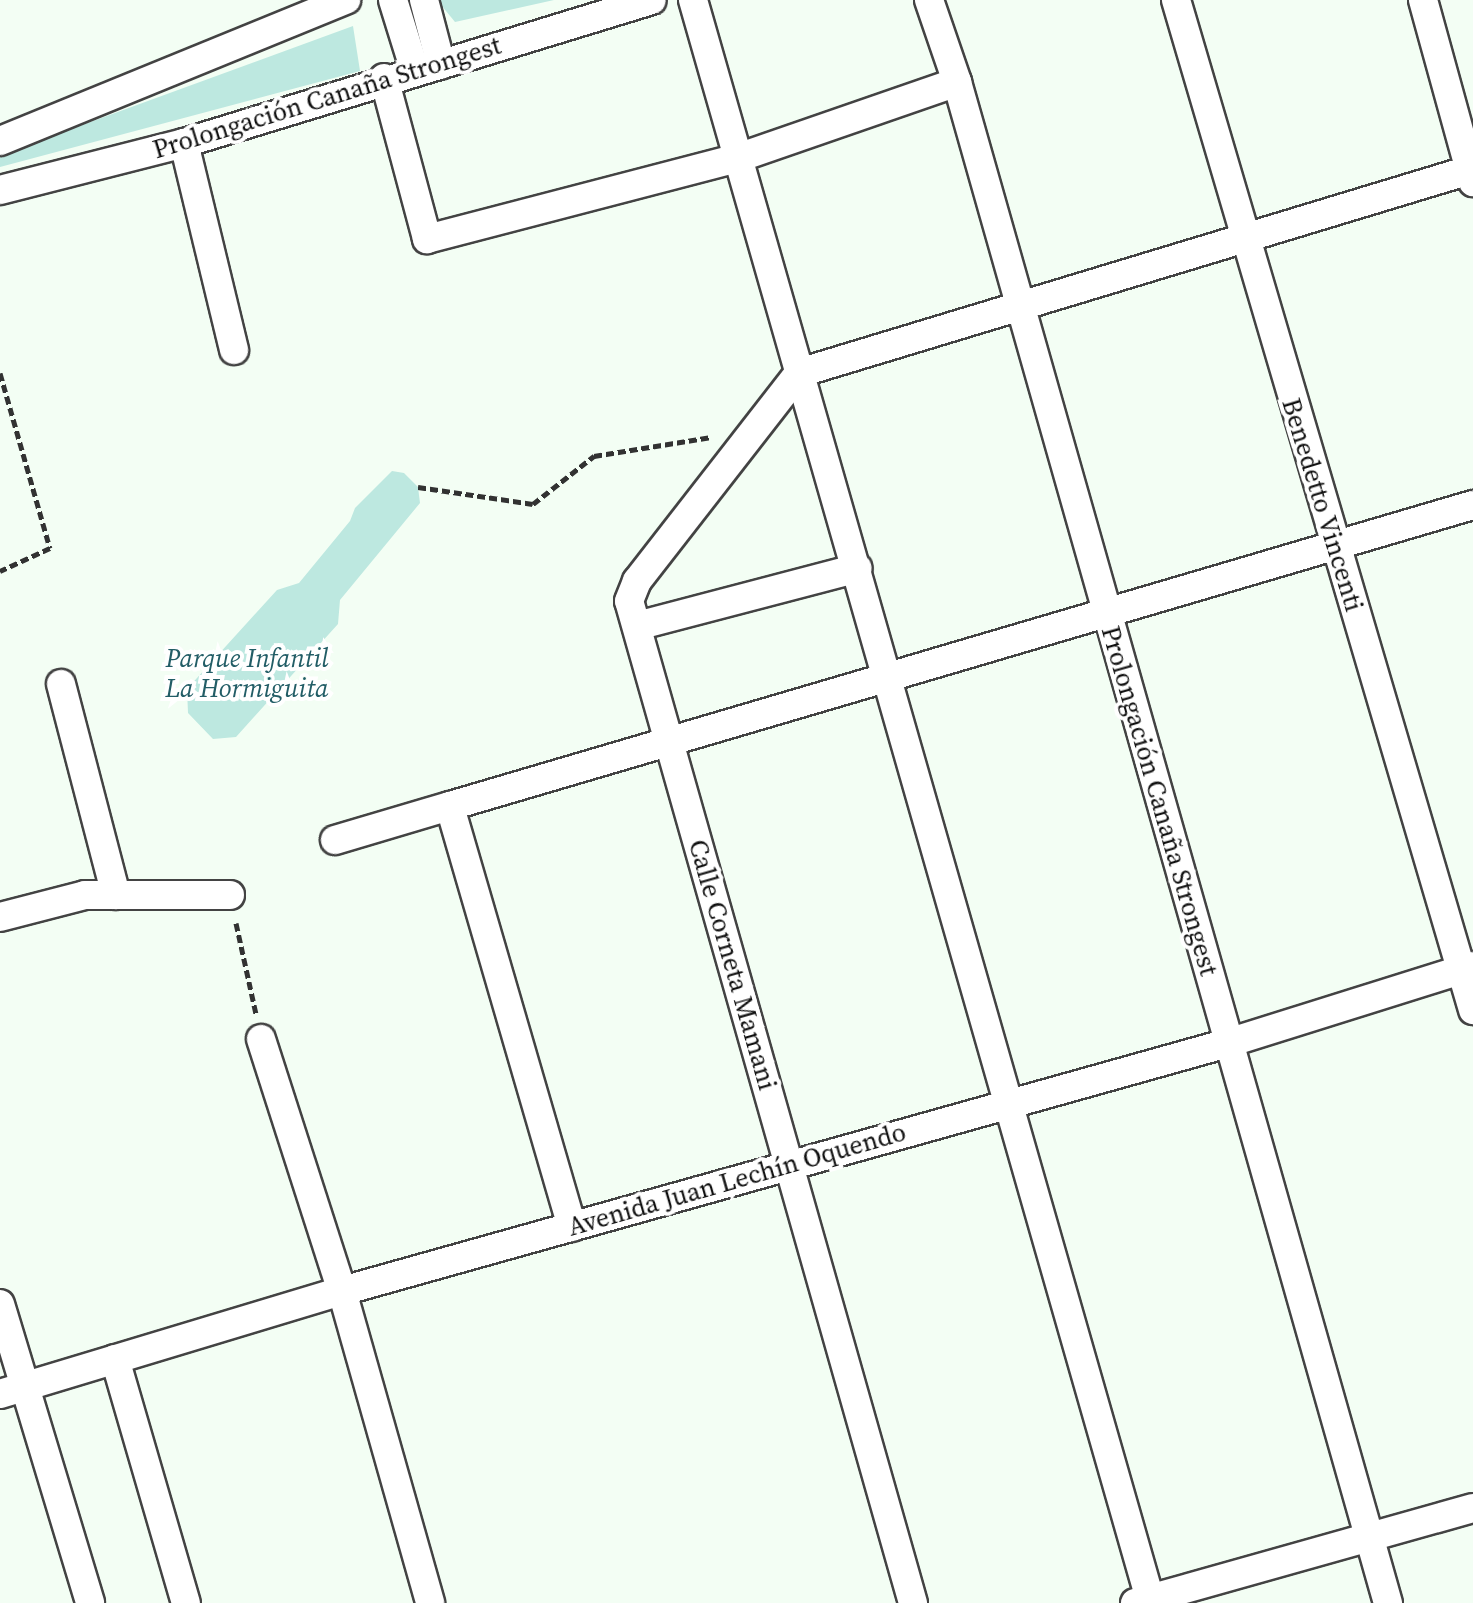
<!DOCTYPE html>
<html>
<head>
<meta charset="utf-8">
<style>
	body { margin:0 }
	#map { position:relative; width:1473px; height:1603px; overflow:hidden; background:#f3fef4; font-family:"Source Serif 4",serif }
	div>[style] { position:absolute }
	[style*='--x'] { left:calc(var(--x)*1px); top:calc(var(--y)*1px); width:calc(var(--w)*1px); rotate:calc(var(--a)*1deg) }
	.green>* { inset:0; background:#bde8e0 }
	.path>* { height:5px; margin-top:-2.5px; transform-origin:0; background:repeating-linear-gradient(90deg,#323232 0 8px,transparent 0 12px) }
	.roads { filter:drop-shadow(2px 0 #434343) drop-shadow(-2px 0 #434343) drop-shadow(0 2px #434343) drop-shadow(0 -2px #434343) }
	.minor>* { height:28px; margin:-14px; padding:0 14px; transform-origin:14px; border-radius:14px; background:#fff }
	span { translate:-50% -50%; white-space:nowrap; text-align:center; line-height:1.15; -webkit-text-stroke:8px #fff; paint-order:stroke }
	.street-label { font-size:26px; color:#101010 }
	.park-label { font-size:26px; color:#225d66; font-style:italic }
</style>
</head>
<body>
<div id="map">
	<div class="green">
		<div style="clip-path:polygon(437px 0,554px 0,455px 22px)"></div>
		<div style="clip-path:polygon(353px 26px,360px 71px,0 167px,0 155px)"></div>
		<div style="clip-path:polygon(392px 471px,404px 473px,418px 487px,420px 503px,340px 600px,338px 624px,236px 737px,213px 739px,188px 713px,187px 689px,277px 590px,299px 583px,350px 521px,355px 508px)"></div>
	</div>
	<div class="path">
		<div style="--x:0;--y:373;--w:182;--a:74.1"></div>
		<div style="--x:50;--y:548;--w:55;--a:155.3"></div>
		<div style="--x:418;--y:487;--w:116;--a:8.4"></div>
		<div style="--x:533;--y:504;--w:78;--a:-38.2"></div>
		<div style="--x:594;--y:456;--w:119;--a:-9.2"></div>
		<div style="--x:236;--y:923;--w:93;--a:77.6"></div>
	</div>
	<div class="roads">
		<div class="minor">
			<div style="--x:393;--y:0;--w:74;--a:72.8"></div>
			<div style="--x:424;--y:0;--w:67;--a:75.3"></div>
			<div style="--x:693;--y:0;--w:1667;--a:74.05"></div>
			<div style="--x:929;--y:0;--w:87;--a:71.1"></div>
			<div style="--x:957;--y:82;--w:1581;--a:74.18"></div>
			<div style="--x:1176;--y:0;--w:1053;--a:73.61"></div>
			<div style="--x:1423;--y:0;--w:189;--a:74.6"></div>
			<div style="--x:384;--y:78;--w:167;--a:75"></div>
			<div style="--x:427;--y:239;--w:318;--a:-14.6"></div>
			<div style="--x:735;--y:159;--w:235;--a:-19.1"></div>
			<div style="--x:0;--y:141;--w:374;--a:-22.2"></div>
			<div style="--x:184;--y:143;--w:213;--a:76.4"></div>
			<div style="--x:0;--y:190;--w:190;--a:-14.3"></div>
			<div style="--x:184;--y:143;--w:489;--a:-17"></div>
			<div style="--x:637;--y:626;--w:228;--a:-14.7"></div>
			<div style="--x:61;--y:684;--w:218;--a:75.4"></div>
			<div style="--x:335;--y:840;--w:120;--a:-16.5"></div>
			<div style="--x:0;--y:917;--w:88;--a:-14.5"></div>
			<div style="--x:85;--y:895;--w:145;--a:0"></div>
			<div style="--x:261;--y:1039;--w:265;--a:72.2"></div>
			<div style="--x:342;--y:1291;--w:324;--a:74.2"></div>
			<div style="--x:572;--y:1227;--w:438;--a:-106.2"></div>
			<div style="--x:450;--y:806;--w:1066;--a:-16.4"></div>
			<div style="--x:0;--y:1304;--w:312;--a:73.2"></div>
			<div style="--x:115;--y:1359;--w:254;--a:73.8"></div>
			<div style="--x:0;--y:1394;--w:357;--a:-16.8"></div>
			<div style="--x:342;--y:1291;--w:920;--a:-15.64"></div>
			<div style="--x:1228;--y:1043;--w:257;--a:-17.4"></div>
			<div style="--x:913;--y:1603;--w:1041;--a:-105.82"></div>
			<div style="--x:629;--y:601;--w:22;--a:-68"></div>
			<div style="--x:637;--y:581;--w:264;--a:-52.1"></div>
			<div style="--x:799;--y:373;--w:704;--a:-16.84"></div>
			<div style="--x:1135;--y:1603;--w:351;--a:-15.7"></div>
		</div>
	</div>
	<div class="street-label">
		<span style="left:327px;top:98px;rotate:-17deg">Prolongación Canaña Strongest</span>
		<span style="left:1322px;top:505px;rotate:73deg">Benedetto Vincenti</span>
		<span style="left:1159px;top:801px;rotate:74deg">Prolongación Canaña Strongest</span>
		<span style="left:732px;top:965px;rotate:74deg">Calle Corneta Mamani</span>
		<span style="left:737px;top:1180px;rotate:-16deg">Avenida Juan Lechín Oquendo</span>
	</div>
	<div class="park-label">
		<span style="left:247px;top:674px">Parque Infantil<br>La Hormiguita</span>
	</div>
</div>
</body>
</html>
